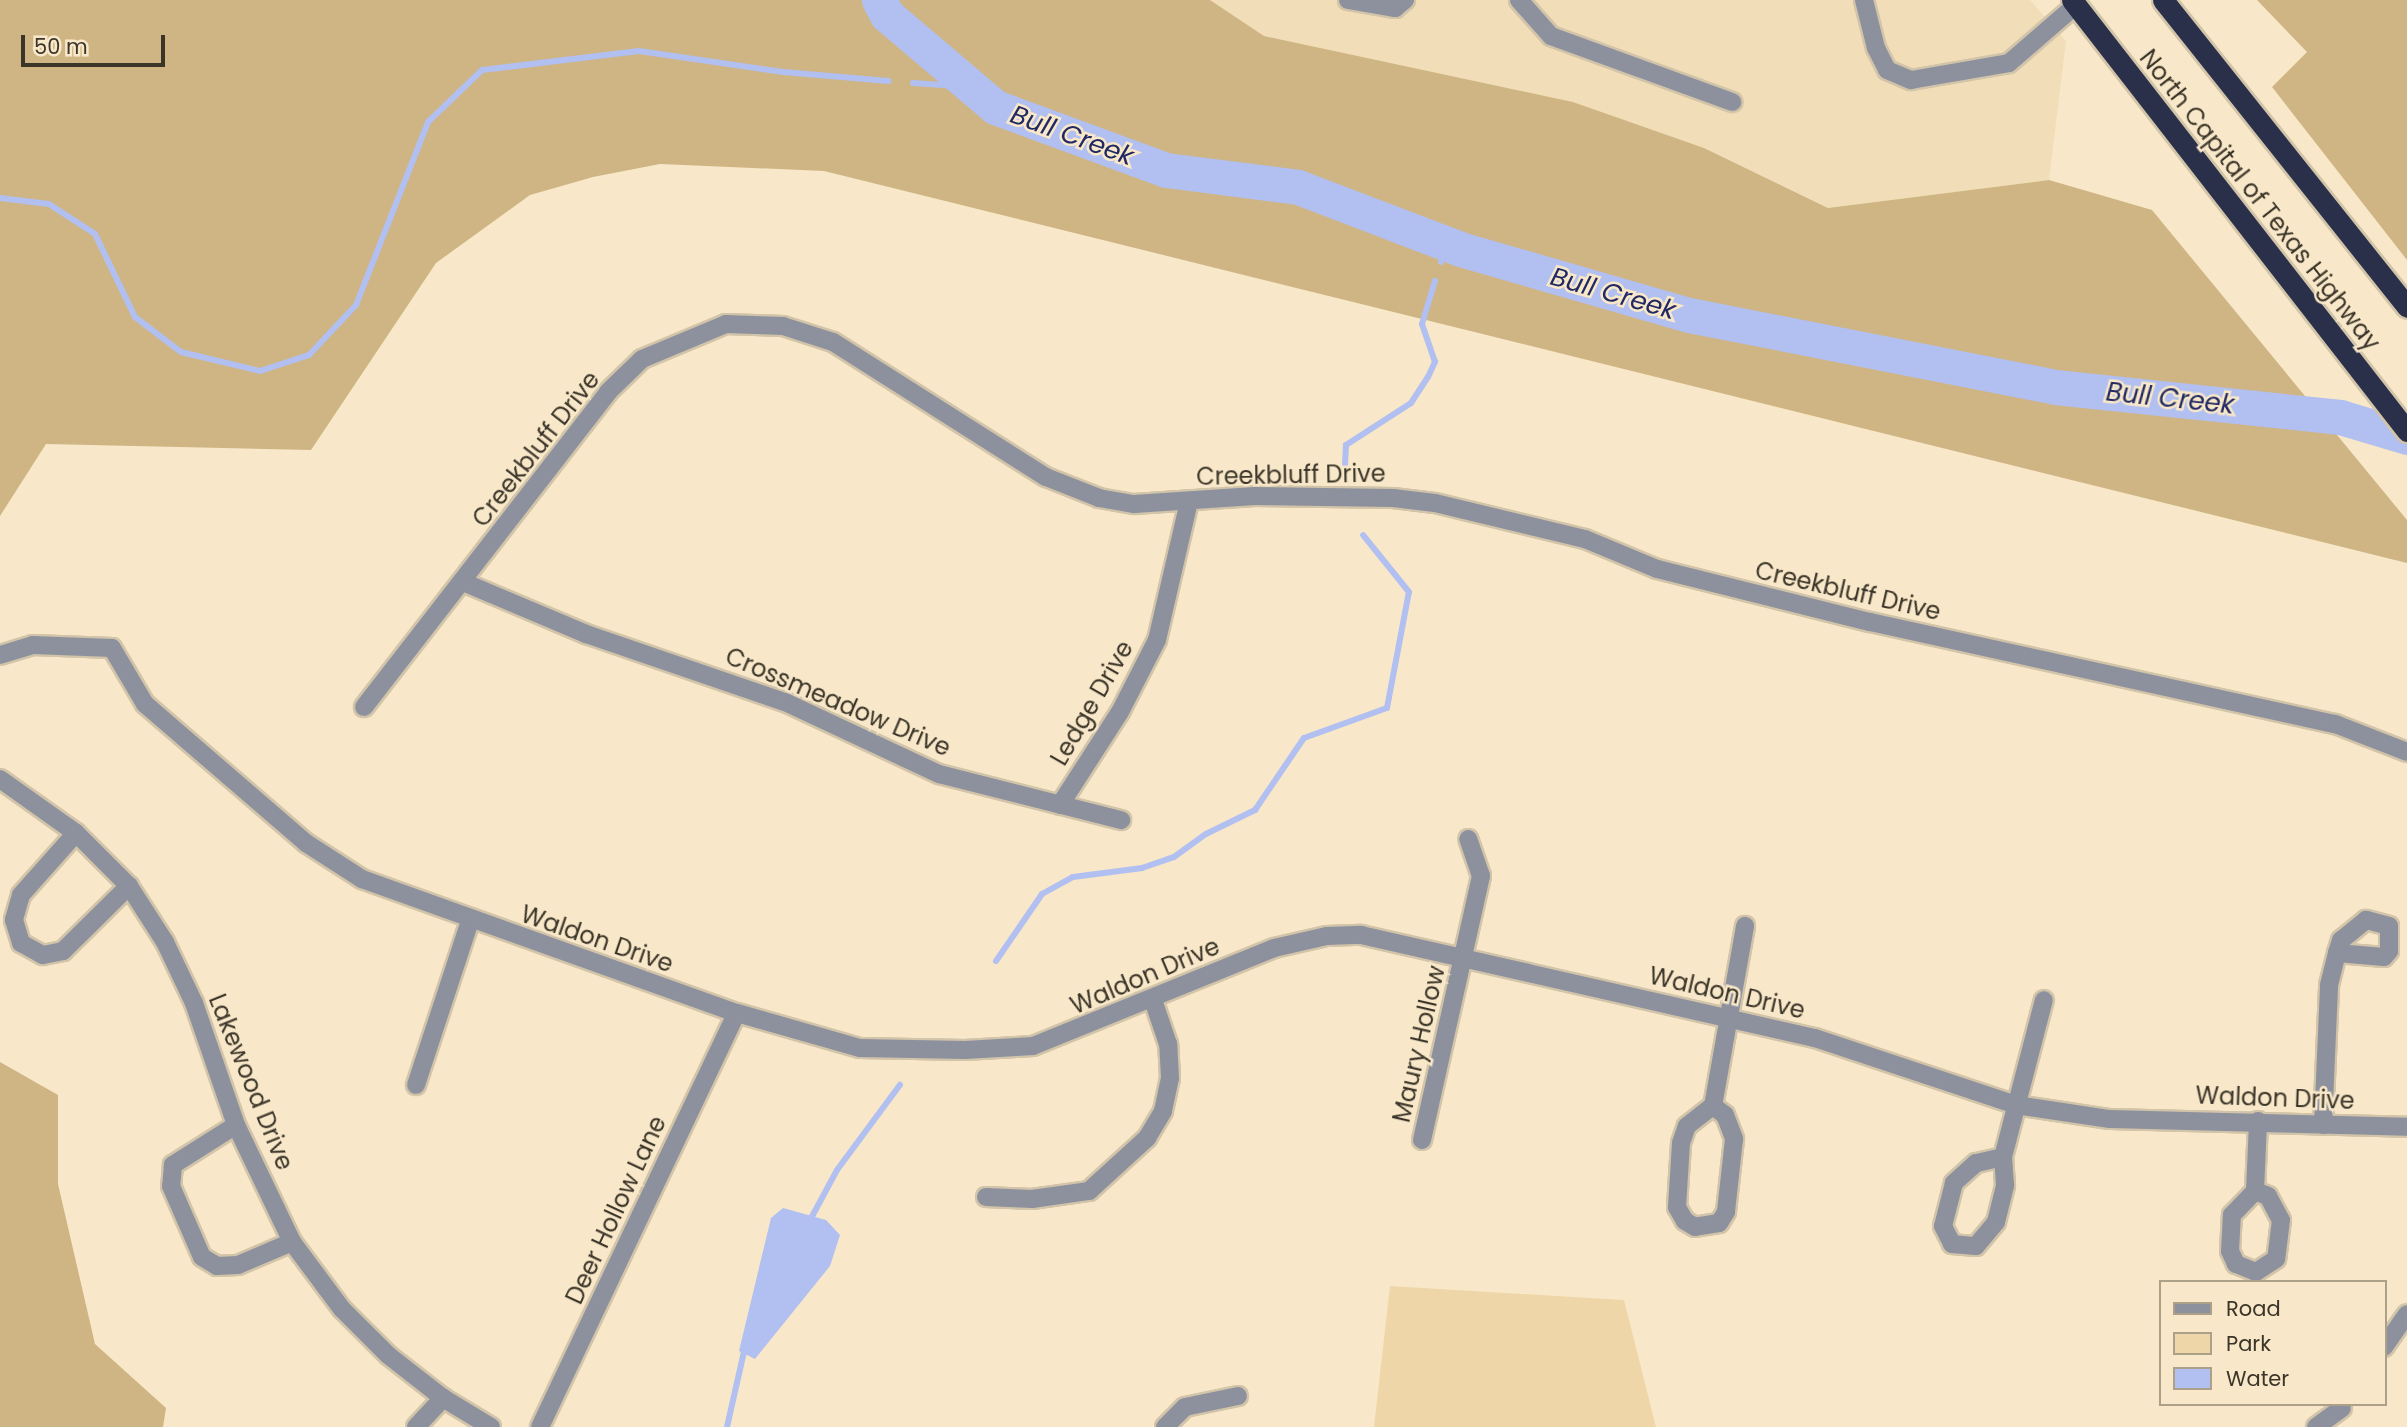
<!DOCTYPE html>
<html>
<head>
<meta charset="utf-8">
<style>
	body { margin:0 }
	#map { position:relative; width:2407px; height:1427px; overflow:hidden; background:#f8e8c9; font-family:Poppins,sans-serif }
	div>[style] { position:absolute }
	[style*='--x'] { left:calc(var(--x)*1px); top:calc(var(--y)*1px); width:calc(var(--w)*1px); rotate:calc(var(--a)*1deg) }
	.built>* { inset:0; background:#f1ddb7 }
	.green>* { inset:0; background:#efd6a8 }
	.forest>* { inset:0; background:#cfb583 }
	.water>* { inset:0; background:#b1bff1 }
	.stream>* { height:6px; margin:-3px; padding:0 3px; transform-origin:3px; border-radius:3px; background:#b1bff1 }
	.river>* { height:35px; margin:-17.5px; padding:0 17.5px; transform-origin:17.5px; border-radius:17.5px; background:#b1bff1 }
	.roads { filter:drop-shadow(2px 0 #d2c4a9) drop-shadow(-2px 0 #d2c4a9) drop-shadow(0 2px #d2c4a9) drop-shadow(0 -2px #d2c4a9) }
	.minor>* { height:18px; margin:-9px; padding:0 9px; transform-origin:9px; border-radius:9px; background:#8d919e }
	.highway>* { height:21px; margin:-10.5px; padding:0 10.5px; transform-origin:10.5px; border-radius:10.5px; background:#2a3049 }
	span { translate:-50% -50%; white-space:nowrap; text-align:center; line-height:1.15; -webkit-text-stroke:5px #f8e8c9; paint-order:stroke }
	.street-label { font-size:24px; color:#3b3529 }
	.water-label { font-size:26px; color:#202963; font-style:italic }
	.legend { position:absolute; left:2159px; top:1280px; width:228px; height:126px; box-sizing:border-box; background:#f8e8c9; border:2px solid #aca089; margin:0; padding:9px 12px; list-style:none; font-size:21px; color:#3b3529 }
	.legend li { display:flex; align-items:center; gap:14px; height:35px }
	.legend b { width:35px; border:2px solid #aca089 }
	.scale { position:absolute; left:21px; top:35px; width:144px; height:32px; box-sizing:border-box; border:4px solid #3b3529; border-top:0; padding-left:9px; font-size:21px; line-height:24px; white-space:nowrap; color:#3b3529; -webkit-text-stroke:5px #f8e8c9; paint-order:stroke }
</style>
</head>
<body>
<div id="map">
	<div class="built">
		<div style="clip-path:polygon(1210px 0,2030px 0,2066px 41px,2049px 180px,1829px 208px,1704px 148px,1573px 102px,1264px 36px)"></div>
	</div>
	<div class="green">
		<div style="clip-path:polygon(1390px 1286px,1624px 1300px,1656px 1427px,1374px 1427px)"></div>
	</div>
	<div class="forest">
		<div style="clip-path:polygon(0 0,1210px 0,1264px 36px,1573px 102px,1704px 148px,1828px 208px,2049px 180px,2152px 210px,2407px 520px,2407px 563px,824px 171px,660px 164px,593px 177px,530px 195px,436px 263px,311px 450px,46px 444px,0 516px)"></div>
		<div style="clip-path:polygon(2257px 0,2407px 0,2407px 260px,2272px 87px,2307px 52px)"></div>
		<div style="clip-path:polygon(0 1062px,58px 1095px,58px 1184px,95px 1344px,166px 1408px,163px 1427px,0 1427px)"></div>
	</div>
	<div class="water">
		<div style="clip-path:polygon(783px 1208px,826px 1220px,840px 1235px,830px 1266px,755px 1359px,739px 1351px,771px 1218px)"></div>
	</div>
	<div class="stream">
		<div style="--x:913;--y:83;--w:59;--a:3.9"></div>
		<div style="--x:0;--y:198;--w:49;--a:7"></div>
		<div style="--x:49;--y:204;--w:55;--a:33.1"></div>
		<div style="--x:95;--y:234;--w:92;--a:64.3"></div>
		<div style="--x:135;--y:317;--w:58;--a:37.3"></div>
		<div style="--x:181;--y:352;--w:81;--a:13.5"></div>
		<div style="--x:260;--y:371;--w:52;--a:-18.1"></div>
		<div style="--x:309;--y:355;--w:69;--a:-46.8"></div>
		<div style="--x:356;--y:305;--w:197;--a:-68.5"></div>
		<div style="--x:428;--y:122;--w:75;--a:-43.9"></div>
		<div style="--x:482;--y:70;--w:158;--a:-6.9"></div>
		<div style="--x:639;--y:51;--w:146;--a:8.3"></div>
		<div style="--x:783;--y:72;--w:106;--a:4.9"></div>
		<div style="--x:1441;--y:262;--w:19;--a:-72"></div>
		<div style="--x:1345;--y:464;--w:19;--a:-87"></div>
		<div style="--x:1346;--y:445;--w:77;--a:-32.9"></div>
		<div style="--x:1411;--y:403;--w:31;--a:-57"></div>
		<div style="--x:1428;--y:377;--w:17;--a:-65"></div>
		<div style="--x:1435;--y:362;--w:40;--a:-108.9"></div>
		<div style="--x:1422;--y:324;--w:45;--a:-73.2"></div>
		<div style="--x:996;--y:961;--w:81;--a:-55.5"></div>
		<div style="--x:1042;--y:894;--w:35;--a:-29"></div>
		<div style="--x:1073;--y:877;--w:70;--a:-7.4"></div>
		<div style="--x:1142;--y:868;--w:34;--a:-19"></div>
		<div style="--x:1174;--y:857;--w:39;--a:-36"></div>
		<div style="--x:1206;--y:834;--w:55;--a:-26.1"></div>
		<div style="--x:1255;--y:810;--w:87;--a:-55.8"></div>
		<div style="--x:1304;--y:738;--w:88;--a:-19.9"></div>
		<div style="--x:1387;--y:708;--w:118;--a:-79.3"></div>
		<div style="--x:1409;--y:592;--w:73;--a:-128.9"></div>
		<div style="--x:809;--y:1222;--w:59;--a:-61.7"></div>
		<div style="--x:837;--y:1170;--w:106;--a:-53.5"></div>
		<div style="--x:727;--y:1427;--w:82;--a:-77.3"></div>
	</div>
	<div class="river">
		<div style="--x:879;--y:0;--w:17;--a:62"></div>
		<div style="--x:887;--y:15;--w:142;--a:40.4"></div>
		<div style="--x:995;--y:107;--w:182;--a:20.2"></div>
		<div style="--x:1166;--y:170;--w:133;--a:7.3"></div>
		<div style="--x:1298;--y:187;--w:173;--a:20.9"></div>
		<div style="--x:1460;--y:249;--w:238;--a:16.1"></div>
		<div style="--x:1689;--y:315;--w:373;--a:11.1"></div>
		<div style="--x:2055;--y:387;--w:287;--a:6"></div>
		<div style="--x:2340;--y:417;--w:70;--a:16.6"></div>
	</div>
	<div class="roads">
		<div class="minor">
			<div style="--x:1348;--y:0;--w:48;--a:9.7"></div>
			<div style="--x:1395;--y:8;--w:13;--a:-39"></div>
			<div style="--x:1519;--y:0;--w:48;--a:48.4"></div>
			<div style="--x:1551;--y:36;--w:193;--a:20"></div>
			<div style="--x:1864;--y:0;--w:49;--a:76"></div>
			<div style="--x:1876;--y:48;--w:25;--a:63"></div>
			<div style="--x:1887;--y:70;--w:26;--a:23"></div>
			<div style="--x:1911;--y:80;--w:99;--a:-9.8"></div>
			<div style="--x:2009;--y:63;--w:89;--a:-40.9"></div>
			<div style="--x:463;--y:582;--w:134;--a:22.9"></div>
			<div style="--x:586;--y:634;--w:210;--a:18.9"></div>
			<div style="--x:785;--y:702;--w:170;--a:25.1"></div>
			<div style="--x:939;--y:774;--w:188;--a:14.2"></div>
			<div style="--x:0;--y:655;--w:34;--a:-17"></div>
			<div style="--x:33;--y:645;--w:79;--a:2.2"></div>
			<div style="--x:112;--y:648;--w:65;--a:59.5"></div>
			<div style="--x:145;--y:704;--w:213;--a:40.8"></div>
			<div style="--x:306;--y:843;--w:67;--a:32.7"></div>
			<div style="--x:362;--y:879;--w:398;--a:19.7"></div>
			<div style="--x:737;--y:1013;--w:128;--a:15.9"></div>
			<div style="--x:860;--y:1048;--w:105;--a:1.1"></div>
			<div style="--x:965;--y:1050;--w:68;--a:-3.4"></div>
			<div style="--x:1033;--y:1046;--w:260;--a:-22.1"></div>
			<div style="--x:1274;--y:948;--w:54;--a:-12.8"></div>
			<div style="--x:1327;--y:936;--w:34;--a:-2"></div>
			<div style="--x:1361;--y:935;--w:466;--a:12.8"></div>
			<div style="--x:1815;--y:1038;--w:212;--a:18.4"></div>
			<div style="--x:2016;--y:1105;--w:95;--a:8.5"></div>
			<div style="--x:2110;--y:1119;--w:297;--a:1.5"></div>
			<div style="--x:364;--y:707;--w:398;--a:-52.2"></div>
			<div style="--x:608;--y:392;--w:47;--a:-44.1"></div>
			<div style="--x:642;--y:359;--w:91;--a:-22.6"></div>
			<div style="--x:726;--y:324;--w:57;--a:2"></div>
			<div style="--x:783;--y:326;--w:52;--a:17.7"></div>
			<div style="--x:833;--y:342;--w:252;--a:32.4"></div>
			<div style="--x:1046;--y:477;--w:57;--a:21.6"></div>
			<div style="--x:1099;--y:498;--w:36;--a:10"></div>
			<div style="--x:1134;--y:504;--w:121;--a:-3.8"></div>
			<div style="--x:1255;--y:496;--w:138;--a:0.8"></div>
			<div style="--x:1393;--y:498;--w:42;--a:6.8"></div>
			<div style="--x:1435;--y:503;--w:154;--a:13.5"></div>
			<div style="--x:1585;--y:539;--w:78;--a:22.6"></div>
			<div style="--x:1657;--y:569;--w:219;--a:14"></div>
			<div style="--x:1870;--y:622;--w:476;--a:12.4"></div>
			<div style="--x:2335;--y:724;--w:77;--a:21.3"></div>
			<div style="--x:0;--y:779;--w:93;--a:35.4"></div>
			<div style="--x:76;--y:833;--w:75;--a:45"></div>
			<div style="--x:129;--y:886;--w:67;--a:57.3"></div>
			<div style="--x:165;--y:942;--w:68;--a:64.6"></div>
			<div style="--x:194;--y:1003;--w:129;--a:71"></div>
			<div style="--x:236;--y:1125;--w:130;--a:64.4"></div>
			<div style="--x:292;--y:1242;--w:84;--a:53.3"></div>
			<div style="--x:342;--y:1309;--w:65;--a:45"></div>
			<div style="--x:388;--y:1355;--w:70;--a:38"></div>
			<div style="--x:443;--y:1398;--w:56;--a:31.1"></div>
			<div style="--x:1060;--y:805;--w:111;--a:-57.2"></div>
			<div style="--x:1120;--y:712;--w:81;--a:-62.8"></div>
			<div style="--x:1157;--y:640;--w:143;--a:-77"></div>
			<div style="--x:76;--y:833;--w:83;--a:131.6"></div>
			<div style="--x:21;--y:895;--w:26;--a:106"></div>
			<div style="--x:14;--y:920;--w:24;--a:73"></div>
			<div style="--x:21;--y:943;--w:25;--a:29"></div>
			<div style="--x:43;--y:955;--w:20;--a:-11"></div>
			<div style="--x:63;--y:951;--w:93;--a:-44.6"></div>
			<div style="--x:416;--y:1085;--w:173;--a:-71.8"></div>
			<div style="--x:1713;--y:1106;--w:15;--a:37"></div>
			<div style="--x:1725;--y:1115;--w:26;--a:69"></div>
			<div style="--x:1734;--y:1139;--w:73;--a:96.3"></div>
			<div style="--x:1726;--y:1212;--w:13;--a:122"></div>
			<div style="--x:1719;--y:1223;--w:24;--a:171"></div>
			<div style="--x:1695;--y:1227;--w:12;--a:-149"></div>
			<div style="--x:1685;--y:1221;--w:16;--a:-120"></div>
			<div style="--x:1677;--y:1207;--w:64;--a:-86.4"></div>
			<div style="--x:1681;--y:1143;--w:18;--a:-71"></div>
			<div style="--x:1687;--y:1126;--w:33;--a:-38"></div>
			<div style="--x:1713;--y:1106;--w:183;--a:-79.9"></div>
			<div style="--x:236;--y:1125;--w:75;--a:147.6"></div>
			<div style="--x:173;--y:1165;--w:21;--a:95"></div>
			<div style="--x:171;--y:1186;--w:77;--a:66.4"></div>
			<div style="--x:202;--y:1257;--w:17;--a:31"></div>
			<div style="--x:217;--y:1266;--w:21;--a:-3"></div>
			<div style="--x:238;--y:1265;--w:59;--a:-23.1"></div>
			<div style="--x:2323;--y:1125;--w:140;--a:-87.5"></div>
			<div style="--x:2329;--y:985;--w:33;--a:-76"></div>
			<div style="--x:2337;--y:953;--w:47;--a:4.9"></div>
			<div style="--x:2384;--y:957;--w:8;--a:-50"></div>
			<div style="--x:2389;--y:951;--w:25;--a:-90"></div>
			<div style="--x:2389;--y:926;--w:24;--a:-165"></div>
			<div style="--x:2366;--y:920;--w:32;--a:141"></div>
			<div style="--x:2341;--y:940;--w:14;--a:107"></div>
			<div style="--x:1422;--y:1140;--w:271;--a:-77.4"></div>
			<div style="--x:1481;--y:876;--w:39;--a:-109"></div>
			<div style="--x:2003;--y:1157;--w:28;--a:167"></div>
			<div style="--x:1976;--y:1163;--w:30;--a:138"></div>
			<div style="--x:1954;--y:1183;--w:44;--a:104.3"></div>
			<div style="--x:1943;--y:1226;--w:20;--a:63"></div>
			<div style="--x:1952;--y:1244;--w:24;--a:5"></div>
			<div style="--x:1976;--y:1246;--w:31;--a:-50"></div>
			<div style="--x:1996;--y:1222;--w:38;--a:-76"></div>
			<div style="--x:2005;--y:1185;--w:28;--a:-94"></div>
			<div style="--x:2003;--y:1157;--w:162;--a:-75.4"></div>
			<div style="--x:2255;--y:1191;--w:14;--a:21"></div>
			<div style="--x:2268;--y:1196;--w:27;--a:62"></div>
			<div style="--x:2281;--y:1220;--w:39;--a:97"></div>
			<div style="--x:2276;--y:1259;--w:24;--a:147"></div>
			<div style="--x:2256;--y:1272;--w:22;--a:-158"></div>
			<div style="--x:2236;--y:1264;--w:14;--a:-115"></div>
			<div style="--x:2230;--y:1251;--w:36;--a:-87"></div>
			<div style="--x:2232;--y:1215;--w:33;--a:-46"></div>
			<div style="--x:2255;--y:1191;--w:70;--a:-87.5"></div>
			<div style="--x:986;--y:1197;--w:46;--a:2.5"></div>
			<div style="--x:1032;--y:1199;--w:58;--a:-8"></div>
			<div style="--x:1089;--y:1191;--w:79;--a:-42.4"></div>
			<div style="--x:1147;--y:1138;--w:31;--a:-59"></div>
			<div style="--x:1163;--y:1111;--w:34;--a:-78"></div>
			<div style="--x:1170;--y:1078;--w:34;--a:-93"></div>
			<div style="--x:1168;--y:1044;--w:46;--a:-108.8"></div>
			<div style="--x:2384;--y:1347;--w:40;--a:-55.1"></div>
			<div style="--x:416;--y:1427;--w:40;--a:-47"></div>
			<div style="--x:540;--y:1427;--w:458;--a:-64.6"></div>
			<div style="--x:1165;--y:1427;--w:28;--a:-45"></div>
			<div style="--x:1185;--y:1407;--w:54;--a:-11.7"></div>
			<div style="--x:2316;--y:1427;--w:32;--a:-36"></div>
		</div>
		<div class="highway">
			<div style="--x:2072;--y:0;--w:546;--a:52.14"></div>
			<div style="--x:2163;--y:0;--w:392;--a:51.5"></div>
		</div>
	</div>
	<div class="street-label">
		<span style="left:2260px;top:200px;rotate:52deg">North Capital of Texas Highway</span>
		<span style="left:536px;top:449px;rotate:-52deg">Creekbluff Drive</span>
		<span style="left:1291px;top:475px;rotate:-1deg">Creekbluff Drive</span>
		<span style="left:1848px;top:591px;rotate:13deg">Creekbluff Drive</span>
		<span style="left:838px;top:702px;rotate:23deg">Crossmeadow Drive</span>
		<span style="left:1092px;top:703px;rotate:-60deg">Ledge Drive</span>
		<span style="left:597px;top:939px;rotate:19deg">Waldon Drive</span>
		<span style="left:1145px;top:976px;rotate:-23deg">Waldon Drive</span>
		<span style="left:1727px;top:993px;rotate:13deg">Waldon Drive</span>
		<span style="left:1419px;top:1044px;rotate:-77deg">Maury Hollow</span>
		<span style="left:251px;top:1082px;rotate:68deg">Lakewood Drive</span>
		<span style="left:2275px;top:1098px;rotate:2deg">Waldon Drive</span>
		<span style="left:616px;top:1210px;rotate:-65deg">Deer Hollow Lane</span>
	</div>
	<div class="water-label">
		<span style="left:1072px;top:136px;rotate:20deg">Bull Creek</span>
		<span style="left:1613px;top:294px;rotate:16deg">Bull Creek</span>
		<span style="left:2170px;top:399px;rotate:6deg">Bull Creek</span>
	</div>
	<ul class="legend">
	<li><b style="height:9px;background:#8d919e"></b>Road</li>
	<li><b style="height:19px;background:#efd6a8"></b>Park</li>
	<li><b style="height:19px;background:#b1bff1"></b>Water</li>
	</ul>
	<div class="scale">50 m</div>
</div>
</body>
</html>
